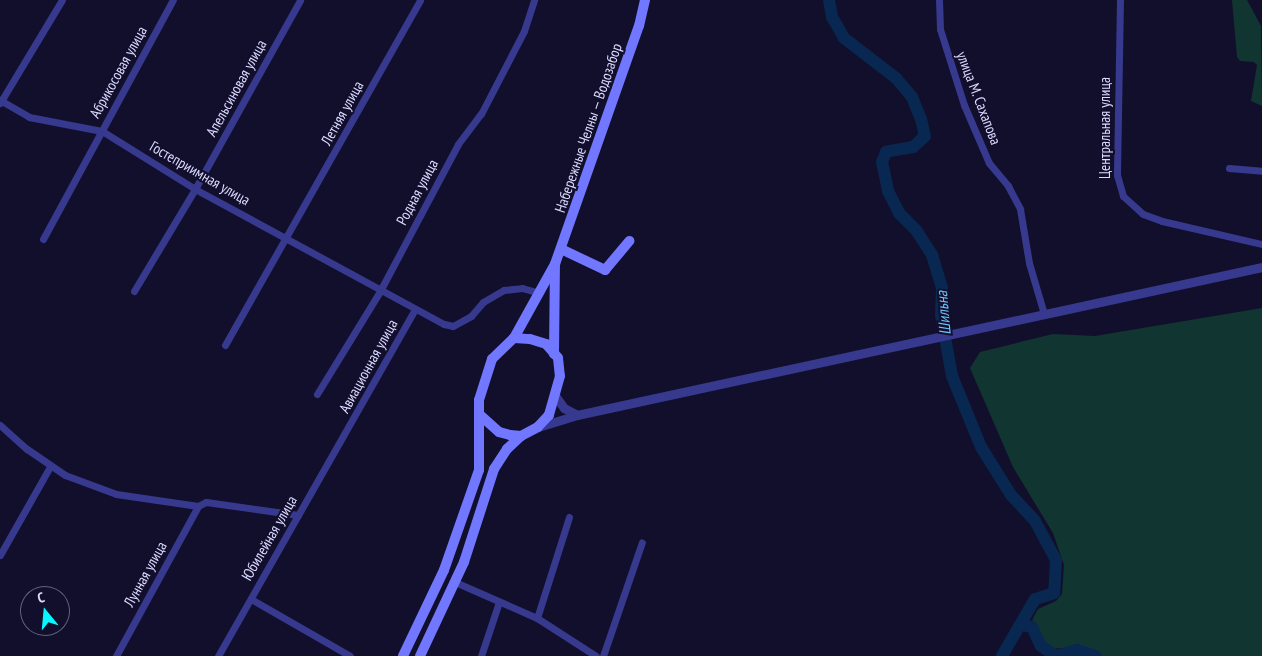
<!DOCTYPE html>
<html>
<head>
<meta charset="utf-8">
<style>
	body { margin:0 }
	#map { position:relative; width:1262px; height:656px; overflow:hidden; background:#120f2c; font-family:"PT Sans Narrow",sans-serif }
	div>[style] { position:absolute }
	[style*='--x'] { left:calc(var(--x)*1px); top:calc(var(--y)*1px); width:calc(var(--w)*1px); rotate:calc(var(--a)*1deg) }
	.green>* { inset:0; background:#113632 }
	.river>* { height:12px; margin:-6px; padding:0 6px; transform-origin:6px; border-radius:6px; background:#092851 }
	.minor>* { height:7px; margin:-3.5px; padding:0 3.5px; transform-origin:3.5px; border-radius:3.5px; background:#37398e }
	.tertiary>* { height:9px; margin:-4.5px; padding:0 4.5px; transform-origin:4.5px; border-radius:4.5px; background:#37398e }
	.secondary>* { height:10px; margin:-5px; padding:0 5px; transform-origin:5px; border-radius:5px; background:#7177ff }
	span { translate:-50% -50%; white-space:nowrap; text-align:center; line-height:1.15; -webkit-text-stroke:4px #120f2c; paint-order:stroke }
	.street-label { font-size:15px; color:#dbdaff }
	.water-label { font-size:16px; color:#68c3ff; font-style:italic }
	.north { position:absolute; left:20px; top:586px; width:50px; height:50px; box-sizing:border-box; background:#120f2c; border:1px solid #626080; border-radius:50%; rotate:343deg; font-size:14px; font-weight:700; line-height:20px; text-align:center; color:#dbdaff }
	.north::after { content:''; display:block; margin:auto; width:18px; height:22px; background:#06f7ff; clip-path:polygon(50% 0,100% 100%,50% 72%,0 100%) }
</style>
</head>
<body>
<div id="map">
	<div class="green">
		<div style="clip-path:polygon(1232px 0,1247px 0,1261px 26px,1262px 106px,1251px 101px,1257px 65px,1254px 62px,1240px 61px,1237px 57px)"></div>
		<div style="clip-path:polygon(1262px 308px,1262px 656px,1099px 656px,1078px 647px,1049px 649px,1038px 644px,1031px 630px,1033px 618px,1038px 609px,1056px 601px,1062px 594px,1064px 565px,1053px 533px,1013px 467px,970px 368px,980px 352px,1053px 334px,1095px 336px)"></div>
	</div>
	<div class="river">
		<div style="--x:829;--y:0;--w:17;--a:80"></div>
		<div style="--x:832;--y:17;--w:24;--a:60"></div>
		<div style="--x:844;--y:38;--w:66;--a:37.6"></div>
		<div style="--x:896;--y:78;--w:25;--a:50"></div>
		<div style="--x:912;--y:97;--w:24;--a:68"></div>
		<div style="--x:921;--y:119;--w:17;--a:77"></div>
		<div style="--x:925;--y:136;--w:16;--a:137"></div>
		<div style="--x:913;--y:147;--w:27;--a:170"></div>
		<div style="--x:886;--y:152;--w:11;--a:112"></div>
		<div style="--x:882;--y:162;--w:30;--a:78"></div>
		<div style="--x:888;--y:191;--w:25;--a:63"></div>
		<div style="--x:899;--y:213;--w:24;--a:45"></div>
		<div style="--x:916;--y:230;--w:30;--a:57"></div>
		<div style="--x:932;--y:255;--w:34;--a:73"></div>
		<div style="--x:942;--y:288;--w:27;--a:92"></div>
		<div style="--x:941;--y:315;--w:62;--a:79.8"></div>
		<div style="--x:952;--y:376;--w:77;--a:67.8"></div>
		<div style="--x:981;--y:447;--w:57;--a:58"></div>
		<div style="--x:1011;--y:495;--w:35;--a:47"></div>
		<div style="--x:1035;--y:521;--w:44;--a:61.7"></div>
		<div style="--x:1056;--y:560;--w:33;--a:93"></div>
		<div style="--x:1054;--y:593;--w:20;--a:162"></div>
		<div style="--x:1035;--y:599;--w:66;--a:120.1"></div>
		<div style="--x:1022;--y:625;--w:10;--a:11"></div>
		<div style="--x:1032;--y:627;--w:21;--a:65"></div>
		<div style="--x:1041;--y:646;--w:18;--a:34"></div>
		<div style="--x:1056;--y:656;--w:22;--a:-16"></div>
		<div style="--x:1077;--y:650;--w:20;--a:18"></div>
	</div>
	<div class="minor">
		<div style="--x:939;--y:0;--w:29;--a:88"></div>
		<div style="--x:940;--y:29;--w:80;--a:72.5"></div>
		<div style="--x:964;--y:105;--w:63;--a:66.7"></div>
		<div style="--x:989;--y:163;--w:30;--a:50"></div>
		<div style="--x:1008;--y:186;--w:26;--a:62"></div>
		<div style="--x:1020;--y:209;--w:55;--a:80.5"></div>
		<div style="--x:1029;--y:263;--w:53;--a:73.6"></div>
		<div style="--x:1120;--y:0;--w:175;--a:91"></div>
		<div style="--x:1117;--y:175;--w:22;--a:74"></div>
		<div style="--x:1123;--y:196;--w:27;--a:42"></div>
		<div style="--x:1143;--y:214;--w:20;--a:20"></div>
		<div style="--x:1162;--y:221;--w:103;--a:13"></div>
		<div style="--x:0;--y:100;--w:34;--a:30"></div>
		<div style="--x:29;--y:117;--w:74;--a:10.9"></div>
		<div style="--x:102;--y:131;--w:110;--a:31.9"></div>
		<div style="--x:195;--y:189;--w:283;--a:28.5"></div>
		<div style="--x:444;--y:324;--w:9;--a:13"></div>
		<div style="--x:453;--y:326;--w:21;--a:-29"></div>
		<div style="--x:471;--y:316;--w:18;--a:-49"></div>
		<div style="--x:483;--y:302;--w:24;--a:-30"></div>
		<div style="--x:504;--y:290;--w:18;--a:-6"></div>
		<div style="--x:522;--y:288;--w:18;--a:16"></div>
		<div style="--x:0;--y:103;--w:120;--a:-59"></div>
		<div style="--x:1229;--y:168;--w:33;--a:5"></div>
		<div style="--x:43;--y:239;--w:272;--a:-61.5"></div>
		<div style="--x:134;--y:291;--w:119;--a:-59.1"></div>
		<div style="--x:195;--y:189;--w:216;--a:-60.9"></div>
		<div style="--x:225;--y:345;--w:396;--a:-60.5"></div>
		<div style="--x:317;--y:394;--w:121;--a:-58.5"></div>
		<div style="--x:380;--y:291;--w:166;--a:-62"></div>
		<div style="--x:458;--y:144;--w:38;--a:-53"></div>
		<div style="--x:481;--y:114;--w:93;--a:-62.6"></div>
		<div style="--x:524;--y:31;--w:33;--a:-72"></div>
		<div style="--x:0;--y:425;--w:36;--a:42"></div>
		<div style="--x:27;--y:449;--w:46;--a:34.4"></div>
		<div style="--x:65;--y:475;--w:54;--a:20.4"></div>
		<div style="--x:116;--y:494;--w:83;--a:8.3"></div>
		<div style="--x:198;--y:506;--w:9;--a:-27"></div>
		<div style="--x:206;--y:502;--w:93;--a:8"></div>
		<div style="--x:0;--y:555;--w:103;--a:-60.5"></div>
		<div style="--x:455;--y:582;--w:90;--a:23.7"></div>
		<div style="--x:537;--y:618;--w:70;--a:32.8"></div>
		<div style="--x:251;--y:599;--w:114;--a:29.9"></div>
		<div style="--x:537;--y:618;--w:106;--a:-72.4"></div>
		<div style="--x:116;--y:656;--w:171;--a:-61.3"></div>
		<div style="--x:218;--y:656;--w:397;--a:-60.4"></div>
		<div style="--x:481;--y:656;--w:57;--a:-71.6"></div>
		<div style="--x:603;--y:656;--w:120;--a:-71.1"></div>
	</div>
	<div class="tertiary">
		<div style="--x:556;--y:397;--w:14;--a:54"></div>
		<div style="--x:564;--y:408;--w:15;--a:28"></div>
		<div style="--x:538;--y:427;--w:41;--a:-17.1"></div>
		<div style="--x:577;--y:415;--w:701;--a:-12.19"></div>
	</div>
	<div class="secondary">
		<div style="--x:561;--y:249;--w:49;--a:25.5"></div>
		<div style="--x:605;--y:270;--w:38;--a:-50"></div>
		<div style="--x:514;--y:338;--w:85;--a:-61"></div>
		<div style="--x:555;--y:264;--w:252;--a:-70.6"></div>
		<div style="--x:639;--y:26;--w:27;--a:-77"></div>
		<div style="--x:554;--y:354;--w:89;--a:-89.4"></div>
		<div style="--x:403;--y:656;--w:95;--a:-64.5"></div>
		<div style="--x:444;--y:570;--w:106;--a:-70.7"></div>
		<div style="--x:479;--y:470;--w:70;--a:-90"></div>
		<div style="--x:479;--y:400;--w:43;--a:-72.4"></div>
		<div style="--x:492;--y:359;--w:30;--a:-44"></div>
		<div style="--x:514;--y:338;--w:16;--a:4"></div>
		<div style="--x:530;--y:339;--w:17;--a:17"></div>
		<div style="--x:546;--y:344;--w:18;--a:49"></div>
		<div style="--x:558;--y:358;--w:18;--a:84"></div>
		<div style="--x:560;--y:376;--w:41;--a:105.8"></div>
		<div style="--x:549;--y:415;--w:16;--a:133"></div>
		<div style="--x:538;--y:427;--w:19;--a:152"></div>
		<div style="--x:521;--y:436;--w:11;--a:-175"></div>
		<div style="--x:510;--y:435;--w:11;--a:-165"></div>
		<div style="--x:499;--y:432;--w:24;--a:-138"></div>
		<div style="--x:420;--y:656;--w:104;--a:-64.9"></div>
		<div style="--x:464;--y:562;--w:98;--a:-72.1"></div>
		<div style="--x:494;--y:469;--w:24;--a:-57"></div>
		<div style="--x:507;--y:449;--w:19;--a:-43"></div>
	</div>
	<div class="street-label">
		<span style="left:118px;top:72px;rotate:-61deg">Абрикосовая улица</span>
		<span style="left:236px;top:88px;rotate:-61deg">Апельсиновая улица</span>
		<span style="left:979px;top:98px;rotate:69deg">улица М. Сахапова</span>
		<span style="left:342px;top:113px;rotate:-61deg">Летняя улица</span>
		<span style="left:588px;top:128px;rotate:-71deg">Набережные Челны — Водозабор</span>
		<span style="left:1105px;top:128px;rotate:-90deg">Центральная улица</span>
		<span style="left:200px;top:173px;rotate:30deg">Гостеприимная улица</span>
		<span style="left:417px;top:192px;rotate:-62deg">Родная улица</span>
		<span style="left:368px;top:366px;rotate:-61deg">Авиационная улица</span>
		<span style="left:269px;top:538px;rotate:-60deg">Юбилейная улица</span>
		<span style="left:145px;top:574px;rotate:-61deg">Лунная улица</span>
	</div>
	<div class="water-label">
		<span style="left:943px;top:313px;rotate:-95deg">Шильна</span>
	</div>
	<div class="north">С</div>
</div>
</body>
</html>
